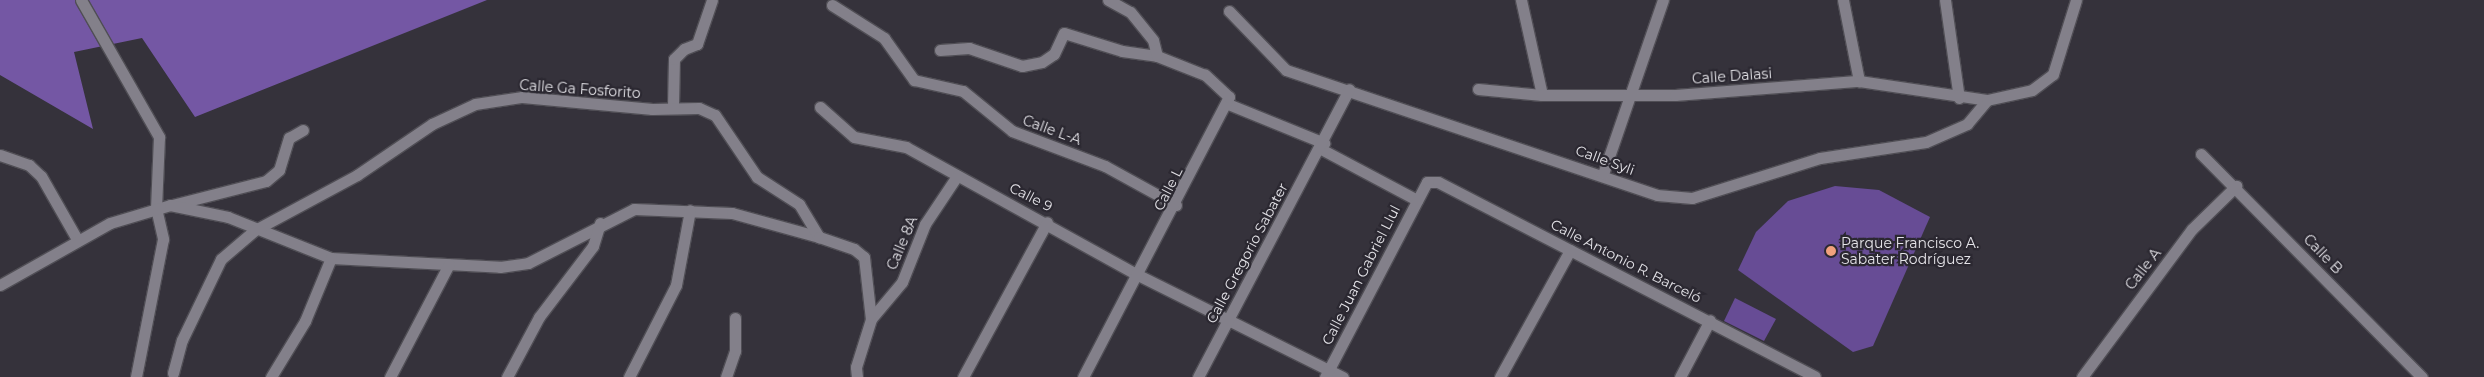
<!DOCTYPE html>
<html>
<head>
<meta charset="utf-8">
<style>
	body { margin:0 }
	#map { position:relative; width:2484px; height:377px; overflow:hidden; background:#35323b; font-family:Montserrat,sans-serif }
	div>[style] { position:absolute }
	[style*='--x'] { left:calc(var(--x)*1px); top:calc(var(--y)*1px); width:calc(var(--w)*1px); rotate:calc(var(--a)*1deg) }
	.green>* { inset:0; background:#674c95 }
	.forest>* { inset:0; background:#7457a4 }
	.roads { filter:drop-shadow(1px 0 #504e55) drop-shadow(-1px 0 #504e55) drop-shadow(0 1px #504e55) drop-shadow(0 -1px #504e55) }
	.minor>* { height:11px; margin:-5.5px; padding:0 5.5px; transform-origin:5.5px; border-radius:5.5px; background:#83808a }
	.dots>* { width:14px; height:14px; translate:-50% -50%; box-sizing:border-box; border:2px solid #2b2831; border-radius:50% }
	span { translate:-50% -50%; white-space:nowrap; text-align:center; line-height:1.15; -webkit-text-stroke:4.5px #2b2831; paint-order:stroke }
	.street-label { font-size:14px; color:#e4e3e8 }
	.poi-label { font-size:14px; color:#e4e3e8 }
	.left { translate:0 -50%; text-align:left }
</style>
</head>
<body>
<div id="map">
	<div class="green">
		<div style="clip-path:polygon(1835px 186px,1879px 190px,1930px 217px,1873px 346px,1853px 352px,1738px 270px,1756px 232px,1788px 201px)"></div>
		<div style="clip-path:polygon(1735px 298px,1776px 319px,1764px 341px,1724px 321px)"></div>
	</div>
	<div class="forest">
		<div style="clip-path:polygon(0 0,487px 0,195px 117px,142px 38px,74px 52px,93px 129px,0 75px)"></div>
	</div>
	<div class="roads">
		<div class="minor">
			<div style="--x:81;--y:0;--w:158;--a:60.3"></div>
			<div style="--x:159;--y:137;--w:71;--a:92.4"></div>
			<div style="--x:156;--y:208;--w:32;--a:77"></div>
			<div style="--x:163;--y:239;--w:141;--a:101.1"></div>
			<div style="--x:1521;--y:0;--w:97;--a:77.5"></div>
			<div style="--x:1843;--y:0;--w:83;--a:78.8"></div>
			<div style="--x:1945;--y:0;--w:99;--a:81.9"></div>
			<div style="--x:832;--y:5;--w:62;--a:32.4"></div>
			<div style="--x:884;--y:38;--w:52;--a:54.5"></div>
			<div style="--x:914;--y:80;--w:50;--a:12.7"></div>
			<div style="--x:963;--y:91;--w:63;--a:39.2"></div>
			<div style="--x:1012;--y:131;--w:99;--a:20.6"></div>
			<div style="--x:1105;--y:166;--w:81;--a:28.8"></div>
			<div style="--x:1229;--y:11;--w:82;--a:46"></div>
			<div style="--x:1286;--y:70;--w:391;--a:18.6"></div>
			<div style="--x:1657;--y:195;--w:35;--a:5"></div>
			<div style="--x:1692;--y:198;--w:134;--a:-17.4"></div>
			<div style="--x:1820;--y:158;--w:107;--a:-8.6"></div>
			<div style="--x:1926;--y:142;--w:45;--a:-23.7"></div>
			<div style="--x:1967;--y:124;--w:31;--a:-50"></div>
			<div style="--x:940;--y:50;--w:29;--a:-4"></div>
			<div style="--x:969;--y:48;--w:56;--a:18.8"></div>
			<div style="--x:1022;--y:66;--w:20;--a:-11"></div>
			<div style="--x:1042;--y:62;--w:14;--a:-34"></div>
			<div style="--x:1054;--y:54;--w:23;--a:-65"></div>
			<div style="--x:1064;--y:33;--w:61;--a:17.2"></div>
			<div style="--x:1122;--y:51;--w:35;--a:8"></div>
			<div style="--x:1478;--y:89;--w:64;--a:5.4"></div>
			<div style="--x:1542;--y:95;--w:133;--a:0"></div>
			<div style="--x:1675;--y:95;--w:185;--a:-4.4"></div>
			<div style="--x:1859;--y:81;--w:129;--a:8.4"></div>
			<div style="--x:1987;--y:100;--w:46;--a:-12.5"></div>
			<div style="--x:2032;--y:90;--w:26;--a:-37"></div>
			<div style="--x:2053;--y:74;--w:77;--a:-72.7"></div>
			<div style="--x:1228;--y:104;--w:104;--a:22.1"></div>
			<div style="--x:673;--y:106;--w:47;--a:-88.8"></div>
			<div style="--x:674;--y:59;--w:14;--a:-45"></div>
			<div style="--x:684;--y:49;--w:14;--a:-21"></div>
			<div style="--x:697;--y:44;--w:46;--a:-71.2"></div>
			<div style="--x:820;--y:107;--w:45;--a:41.4"></div>
			<div style="--x:854;--y:137;--w:53;--a:10.9"></div>
			<div style="--x:906;--y:147;--w:265;--a:28.9"></div>
			<div style="--x:1138;--y:275;--w:229;--a:26.5"></div>
			<div style="--x:1321;--y:149;--w:109;--a:28"></div>
			<div style="--x:2201;--y:154;--w:314;--a:45.3"></div>
			<div style="--x:0;--y:155;--w:31;--a:19"></div>
			<div style="--x:29;--y:165;--w:16;--a:43"></div>
			<div style="--x:41;--y:176;--w:73;--a:60.3"></div>
			<div style="--x:1603;--y:174;--w:184;--a:-71"></div>
			<div style="--x:172;--y:205;--w:97;--a:-14.3"></div>
			<div style="--x:266;--y:181;--w:17;--a:-40"></div>
			<div style="--x:279;--y:170;--w:34;--a:-73"></div>
			<div style="--x:289;--y:138;--w:16;--a:-30"></div>
			<div style="--x:0;--y:285;--w:126;--a:-29.4"></div>
			<div style="--x:110;--y:223;--w:63;--a:-16.7"></div>
			<div style="--x:170;--y:205;--w:59;--a:11.7"></div>
			<div style="--x:228;--y:217;--w:111;--a:21.7"></div>
			<div style="--x:331;--y:258;--w:169;--a:3"></div>
			<div style="--x:500;--y:267;--w:28;--a:-8"></div>
			<div style="--x:528;--y:263;--w:119;--a:-27"></div>
			<div style="--x:634;--y:209;--w:98;--a:2.3"></div>
			<div style="--x:732;--y:213;--w:90;--a:15.4"></div>
			<div style="--x:173;--y:373;--w:34;--a:-75"></div>
			<div style="--x:182;--y:340;--w:90;--a:-64.3"></div>
			<div style="--x:221;--y:259;--w:45;--a:-40.5"></div>
			<div style="--x:255;--y:230;--w:116;--a:-28.3"></div>
			<div style="--x:357;--y:175;--w:91;--a:-34.2"></div>
			<div style="--x:432;--y:124;--w:47;--a:-24.9"></div>
			<div style="--x:475;--y:104;--w:48;--a:-8.5"></div>
			<div style="--x:522;--y:97;--w:131;--a:5.3"></div>
			<div style="--x:652;--y:109;--w:47;--a:-1.2"></div>
			<div style="--x:699;--y:108;--w:17;--a:24"></div>
			<div style="--x:715;--y:115;--w:75;--a:55.9"></div>
			<div style="--x:757;--y:177;--w:50;--a:32.7"></div>
			<div style="--x:799;--y:204;--w:39;--a:59"></div>
			<div style="--x:819;--y:237;--w:37;--a:19"></div>
			<div style="--x:854;--y:249;--w:13;--a:39"></div>
			<div style="--x:864;--y:257;--w:62;--a:83.6"></div>
			<div style="--x:271;--y:377;--w:66;--a:-58.7"></div>
			<div style="--x:305;--y:321;--w:68;--a:-67.6"></div>
			<div style="--x:390;--y:377;--w:127;--a:-62.4"></div>
			<div style="--x:507;--y:377;--w:68;--a:-61.9"></div>
			<div style="--x:539;--y:317;--w:89;--a:-52.7"></div>
			<div style="--x:593;--y:246;--w:24;--a:-73"></div>
			<div style="--x:629;--y:377;--w:103;--a:-62.9"></div>
			<div style="--x:676;--y:285;--w:76;--a:-79.4"></div>
			<div style="--x:726;--y:377;--w:28;--a:-71"></div>
			<div style="--x:735;--y:351;--w:33;--a:-90"></div>
			<div style="--x:857;--y:377;--w:10;--a:-96"></div>
			<div style="--x:856;--y:367;--w:50;--a:-72.6"></div>
			<div style="--x:871;--y:319;--w:48;--a:-50"></div>
			<div style="--x:902;--y:282;--w:62;--a:-68.4"></div>
			<div style="--x:925;--y:224;--w:58;--a:-56.3"></div>
			<div style="--x:963;--y:377;--w:176;--a:-61.5"></div>
			<div style="--x:1083;--y:377;--w:316;--a:-62.5"></div>
			<div style="--x:1229;--y:97;--w:33;--a:-137"></div>
			<div style="--x:1205;--y:75;--w:52;--a:-158.4"></div>
			<div style="--x:1157;--y:56;--w:16;--a:-104"></div>
			<div style="--x:1153;--y:40;--w:36;--a:-129"></div>
			<div style="--x:1130;--y:12;--w:25;--a:-151"></div>
			<div style="--x:1198;--y:377;--w:325;--a:-62.3"></div>
			<div style="--x:1325;--y:377;--w:220;--a:-62.4"></div>
			<div style="--x:1427;--y:182;--w:11;--a:0"></div>
			<div style="--x:1438;--y:182;--w:424;--a:27.3"></div>
			<div style="--x:1500;--y:377;--w:145;--a:-61.1"></div>
			<div style="--x:1680;--y:377;--w:64;--a:-62.2"></div>
			<div style="--x:2082;--y:377;--w:184;--a:-53.4"></div>
			<div style="--x:2192;--y:229;--w:62;--a:-44.3"></div>
		</div>
	</div>
	<div class="dots">
		<div style="left:1831px;top:251px;background:#f1a17d"></div>
	</div>
	<div class="street-label">
		<span style="left:1732px;top:76px;rotate:-4deg">Calle Dalasi</span>
		<span style="left:580px;top:89px;rotate:4deg">Calle Ga Fosforito</span>
		<span style="left:1052px;top:130px;rotate:20deg">Calle L-A</span>
		<span style="left:1605px;top:160px;rotate:20deg">Calle Syli</span>
		<span style="left:1168px;top:189px;rotate:-63deg">Calle L</span>
		<span style="left:1031px;top:197px;rotate:27deg">Calle 9</span>
		<span style="left:902px;top:243px;rotate:-67deg">Calle 8A</span>
		<span style="left:1247px;top:253px;rotate:-62deg">Calle Gregorio Sabater</span>
		<span style="left:2323px;top:254px;rotate:46deg">Calle B</span>
		<span style="left:1626px;top:261px;rotate:27deg">Calle Antonio R. Barceló</span>
		<span style="left:2143px;top:269px;rotate:-52deg">Calle A</span>
		<span style="left:1361px;top:275px;rotate:-63deg">Calle Juan Gabriel Llul</span>
	</div>
	<div class="poi-label">
		<span class="left" style="left:1841px;top:251px">Parque Francisco A.<br>Sabater Rodríguez</span>
	</div>
</div>
</body>
</html>
